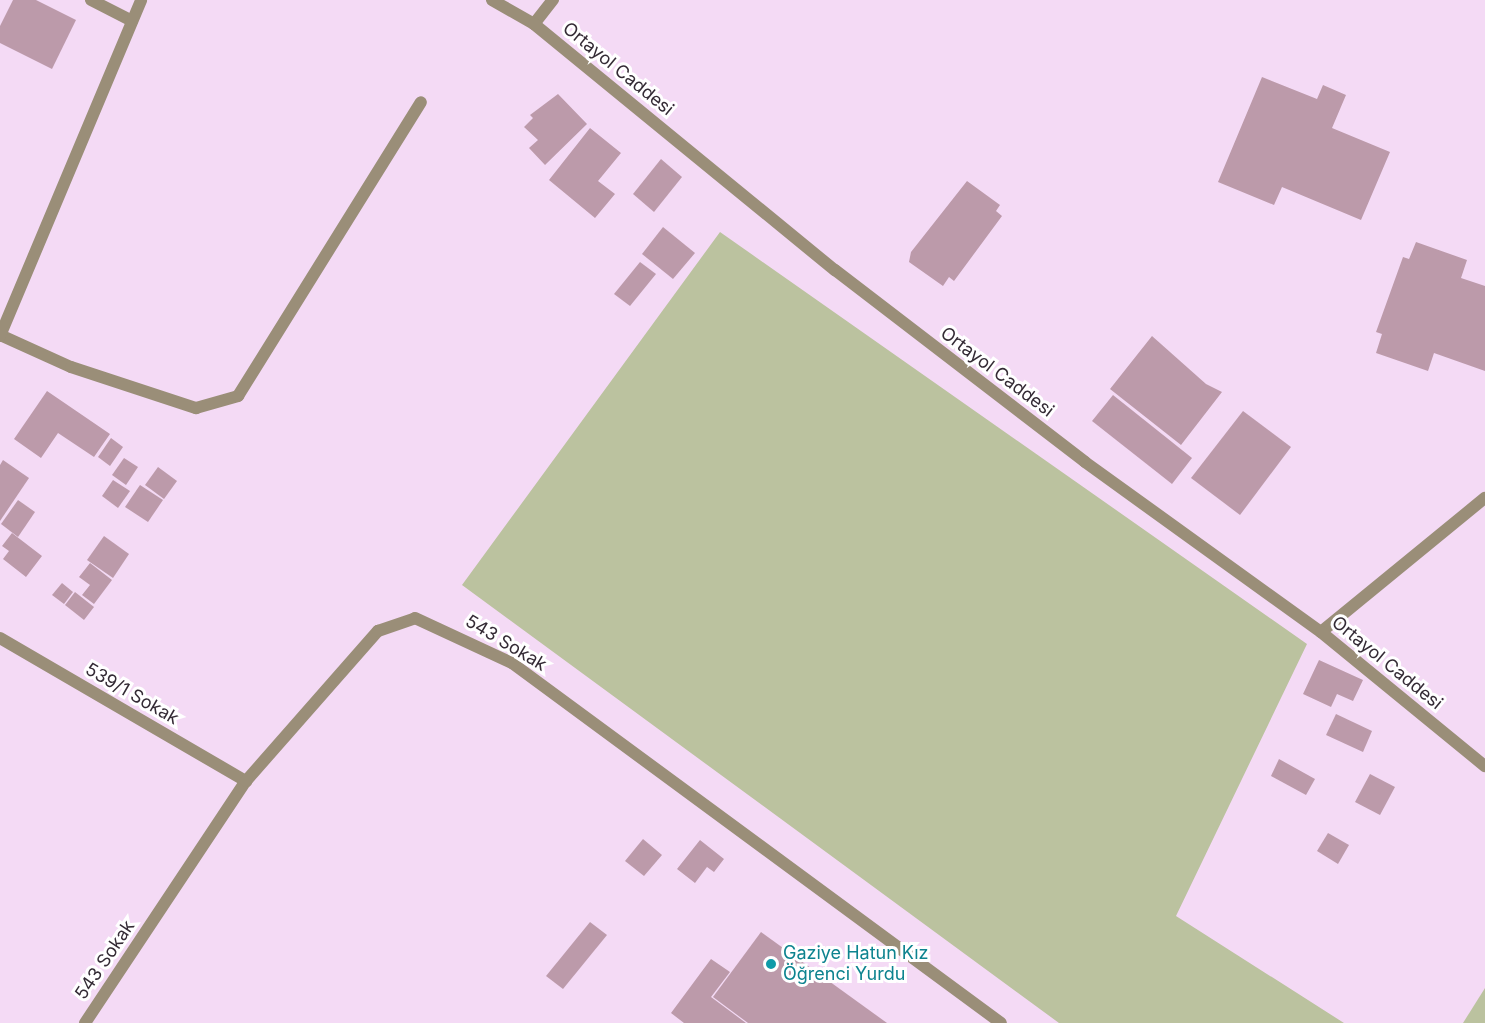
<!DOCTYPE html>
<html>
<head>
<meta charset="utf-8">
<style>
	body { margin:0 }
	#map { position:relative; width:1485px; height:1023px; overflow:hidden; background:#f4daf5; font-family:Inter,sans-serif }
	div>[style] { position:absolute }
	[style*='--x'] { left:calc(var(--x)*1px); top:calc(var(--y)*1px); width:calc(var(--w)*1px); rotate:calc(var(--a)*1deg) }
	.green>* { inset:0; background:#bbc29f }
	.building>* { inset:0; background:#bc9aaa }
	.service>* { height:12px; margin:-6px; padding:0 6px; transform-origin:6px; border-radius:6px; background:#9a8e78 }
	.minor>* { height:12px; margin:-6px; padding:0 6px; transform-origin:6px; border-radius:6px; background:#9a8e78 }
	.tertiary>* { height:12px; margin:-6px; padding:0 6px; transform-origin:6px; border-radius:6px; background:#9a8e78 }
	.dots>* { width:16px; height:16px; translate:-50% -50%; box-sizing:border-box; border:3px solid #fff; border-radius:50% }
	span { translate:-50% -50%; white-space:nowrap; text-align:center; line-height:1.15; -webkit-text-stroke:6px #fff; paint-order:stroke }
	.street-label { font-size:18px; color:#342b35 }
	.culture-label { font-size:18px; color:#0d838f }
	.left { translate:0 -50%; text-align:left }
</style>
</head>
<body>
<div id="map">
	<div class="green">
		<div style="clip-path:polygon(720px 232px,1307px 644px,1176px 916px,1344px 1023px,1059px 1023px,462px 585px)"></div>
		<div style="clip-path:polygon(1485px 988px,1485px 1023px,1463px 1023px)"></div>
	</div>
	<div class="building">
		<div style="clip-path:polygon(13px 0,36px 0,76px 20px,52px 69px,0 43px,0 26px)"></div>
		<div style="clip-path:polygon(1262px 77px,1317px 99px,1323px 85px,1346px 95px,1332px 128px,1390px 152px,1361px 220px,1282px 187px,1274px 205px,1218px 182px)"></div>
		<div style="clip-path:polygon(558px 94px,587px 124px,545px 165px,529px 148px,538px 140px,524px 127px,533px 118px,530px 115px)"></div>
		<div style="clip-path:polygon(590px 128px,621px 153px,598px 181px,615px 194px,595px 218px,549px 180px)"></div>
		<div style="clip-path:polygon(661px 159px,682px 177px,654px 212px,633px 194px)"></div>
		<div style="clip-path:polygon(967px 181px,1000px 205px,996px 211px,1002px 216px,954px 281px,949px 277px,943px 286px,909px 262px,911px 252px)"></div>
		<div style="clip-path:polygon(663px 227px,695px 253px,673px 279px,642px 254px)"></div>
		<div style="clip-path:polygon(1416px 242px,1467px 260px,1461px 278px,1485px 286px,1485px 371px,1434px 353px,1428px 371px,1376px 353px,1382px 334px,1376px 332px,1403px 257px,1409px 259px)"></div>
		<div style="clip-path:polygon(640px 262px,656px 274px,630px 306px,614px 294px)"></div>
		<div style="clip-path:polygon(1152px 336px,1206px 384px,1222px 392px,1181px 445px,1110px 389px)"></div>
		<div style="clip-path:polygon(47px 391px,110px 434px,94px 457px,58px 433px,41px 458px,14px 439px)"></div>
		<div style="clip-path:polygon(1113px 395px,1192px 458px,1172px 484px,1092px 421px)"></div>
		<div style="clip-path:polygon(1243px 411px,1291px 447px,1240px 515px,1191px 478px)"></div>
		<div style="clip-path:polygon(111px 438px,123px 447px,110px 466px,98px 457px)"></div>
		<div style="clip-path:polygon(124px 458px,138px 467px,126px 485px,112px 475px)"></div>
		<div style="clip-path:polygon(3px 460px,29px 478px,0 521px,0 465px)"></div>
		<div style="clip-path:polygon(158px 467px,177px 481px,164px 499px,145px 485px)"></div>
		<div style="clip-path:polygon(113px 480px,130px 491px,118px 508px,102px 496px)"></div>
		<div style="clip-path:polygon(140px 485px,163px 500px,148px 522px,125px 507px)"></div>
		<div style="clip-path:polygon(18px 500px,35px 512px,18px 537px,1px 524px)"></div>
		<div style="clip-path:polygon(12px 533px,42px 556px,26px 577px,3px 559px,9px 551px,2px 546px)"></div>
		<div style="clip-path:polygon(104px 536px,129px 554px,113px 578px,87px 560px)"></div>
		<div style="clip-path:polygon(90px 563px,112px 580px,94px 604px,82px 595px,90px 585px,79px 577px)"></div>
		<div style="clip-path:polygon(62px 583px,73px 592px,64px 604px,52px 595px)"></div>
		<div style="clip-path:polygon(75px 592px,94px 607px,84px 620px,65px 605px)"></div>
		<div style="clip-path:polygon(1319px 660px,1363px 680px,1353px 701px,1337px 694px,1331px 707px,1303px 694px)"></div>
		<div style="clip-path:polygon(1336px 714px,1372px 731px,1363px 752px,1326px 735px)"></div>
		<div style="clip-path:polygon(1279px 759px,1315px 779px,1306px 795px,1271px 776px)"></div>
		<div style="clip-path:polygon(1370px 774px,1395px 787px,1380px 815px,1355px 802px)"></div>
		<div style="clip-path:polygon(1328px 833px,1349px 845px,1338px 864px,1317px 851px)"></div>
		<div style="clip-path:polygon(643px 839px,662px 855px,644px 876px,625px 861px)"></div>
		<div style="clip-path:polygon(700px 840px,724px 859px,714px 872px,707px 867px,695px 883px,677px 869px)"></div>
		<div style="clip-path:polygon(590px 922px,607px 935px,563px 989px,546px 976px)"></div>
		<div style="clip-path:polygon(761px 932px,887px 1023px,748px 1023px,713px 997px)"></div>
		<div style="clip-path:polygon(711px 959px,730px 972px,711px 997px,746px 1023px,684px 1023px,671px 1013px)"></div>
	</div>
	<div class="service">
		<div style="--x:91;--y:0;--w:46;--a:27.1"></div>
		<div style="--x:0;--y:335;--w:78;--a:24.3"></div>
		<div style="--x:71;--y:367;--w:132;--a:18.2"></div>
		<div style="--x:196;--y:408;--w:44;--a:-15.9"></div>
		<div style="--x:238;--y:396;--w:346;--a:-58.1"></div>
	</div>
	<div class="minor">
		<div style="--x:534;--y:24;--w:31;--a:-52"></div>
		<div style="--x:0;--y:336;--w:364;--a:-67.2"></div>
		<div style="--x:1321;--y:632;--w:212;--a:-39.3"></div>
		<div style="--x:0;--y:638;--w:285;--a:30.2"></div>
	</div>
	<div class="tertiary">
		<div style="--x:492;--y:0;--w:48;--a:29.7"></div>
		<div style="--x:534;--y:24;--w:389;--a:39.3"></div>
		<div style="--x:835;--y:270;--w:315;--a:37.5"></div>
		<div style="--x:1085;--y:462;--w:291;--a:35.8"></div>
		<div style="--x:1321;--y:632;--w:212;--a:39.3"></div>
		<div style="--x:85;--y:1023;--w:291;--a:-56.4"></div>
		<div style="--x:246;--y:781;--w:200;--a:-48.7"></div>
		<div style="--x:378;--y:631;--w:39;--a:-19"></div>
		<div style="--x:415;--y:618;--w:107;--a:24.9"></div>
		<div style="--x:512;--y:663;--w:607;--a:36.36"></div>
	</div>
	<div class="dots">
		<div style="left:771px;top:964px;background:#0f9aa8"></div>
	</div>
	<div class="street-label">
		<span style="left:618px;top:69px;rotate:39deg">Ortayol Caddesi</span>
		<span style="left:997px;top:372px;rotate:37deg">Ortayol Caddesi</span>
		<span style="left:506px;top:643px;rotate:31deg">543 Sokak</span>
		<span style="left:1387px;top:663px;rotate:39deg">Ortayol Caddesi</span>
		<span style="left:132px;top:694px;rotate:30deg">539/1 Sokak</span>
		<span style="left:105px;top:960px;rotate:-56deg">543 Sokak</span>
	</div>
	<div class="culture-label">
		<span class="left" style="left:783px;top:964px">Gaziye Hatun Kız<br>Öğrenci Yurdu</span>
	</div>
</div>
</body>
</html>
